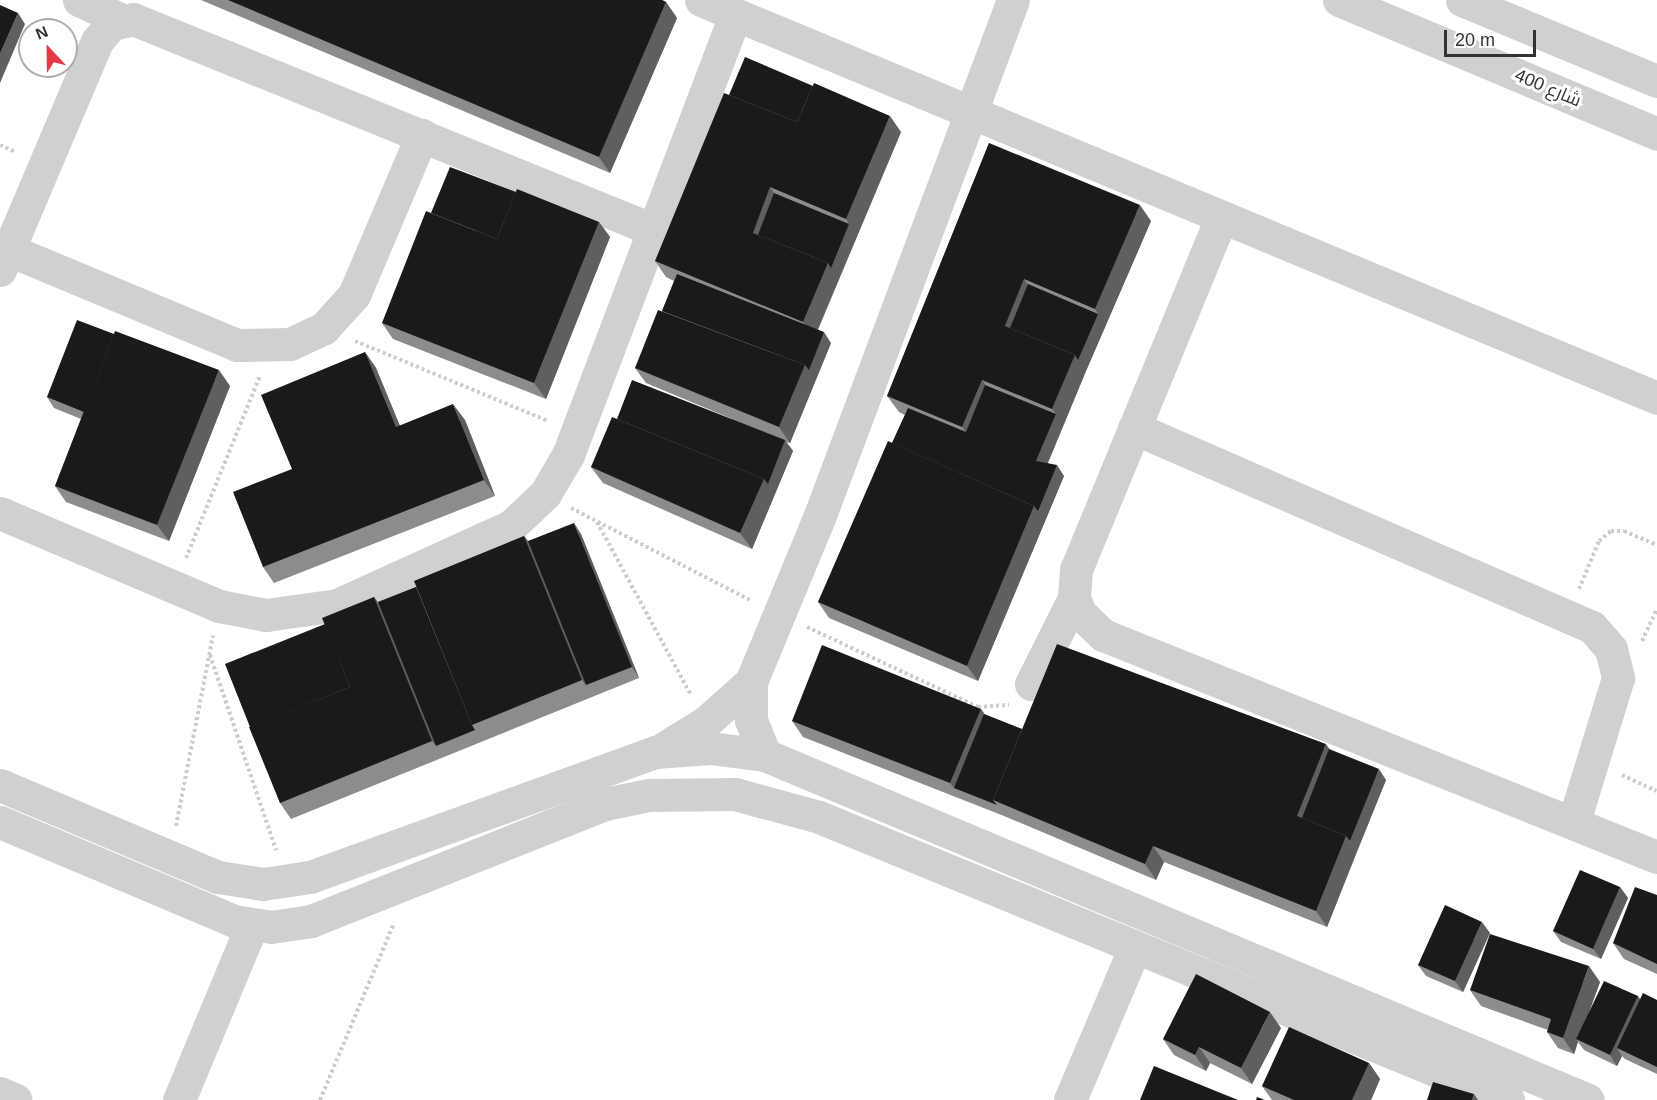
<!DOCTYPE html>
<html>
<head>
<meta charset="utf-8">
<style>
	body { margin:0 }
	#map { position:relative; width:1657px; height:1100px; overflow:hidden; background:#fff; font-family:Arial,Cairo,sans-serif }
	div>[style] { position:absolute }
	[style*='--x'] { left:calc(var(--x)*1px); top:calc(var(--y)*1px); width:calc(var(--w)*1px); rotate:calc(var(--a)*1deg) }
	.path>* { height:4px; margin-top:-2px; transform-origin:0; background:repeating-linear-gradient(90deg,#cdcdcd 0 3px,transparent 0 6px) }
	.minor>* { height:33px; margin:-16.5px; padding:0 16.5px; transform-origin:16.5px; border-radius:16.5px; background:#d0d0d0 }
	.wall>* { inset:0; background:#8c8c8c }
	.shaded-wall>* { inset:0; background:#5f5f5f }
	.building>* { inset:0; background:#1a1a1a }
	span { translate:-50% -50%; white-space:nowrap; text-align:center; line-height:1.15; -webkit-text-stroke:6px #fff; paint-order:stroke }
	.street-label { font-size:18px; color:#333 }
	.north { position:absolute; left:18px; top:18px; width:60px; height:60px; box-sizing:border-box; background:#fff; border:2px solid #adadad; border-radius:50%; rotate:338deg; font-size:16px; font-weight:700; line-height:24px; text-align:center; color:#333 }
	.north::after { content:''; display:block; margin:auto; width:21px; height:27px; background:#e63946; clip-path:polygon(50% 0,100% 100%,50% 72%,0 100%) }
	.scale { position:absolute; left:1444px; top:30px; width:92px; height:27px; box-sizing:border-box; border:3px solid #333; border-top:0; padding-left:8px; font-size:18px; line-height:21px; white-space:nowrap; color:#333; -webkit-text-stroke:4px #fff; paint-order:stroke }
</style>
</head>
<body>
<div id="map">
	<div class="path">
		<div style="--x:0;--y:145;--w:17;--a:24"></div>
		<div style="--x:355;--y:341;--w:209;--a:22.5"></div>
		<div style="--x:571;--y:508;--w:203;--a:27.2"></div>
		<div style="--x:597;--y:522;--w:197;--a:61.5"></div>
		<div style="--x:186;--y:558;--w:196;--a:-67.9"></div>
		<div style="--x:1579;--y:589;--w:52;--a:-67.4"></div>
		<div style="--x:1599;--y:541;--w:16;--a:-40"></div>
		<div style="--x:1611;--y:531;--w:13;--a:0"></div>
		<div style="--x:1624;--y:531;--w:36;--a:23"></div>
		<div style="--x:807;--y:627;--w:189;--a:25.1"></div>
		<div style="--x:978;--y:707;--w:31;--a:-4"></div>
		<div style="--x:1642;--y:641;--w:35;--a:-65"></div>
		<div style="--x:210;--y:655;--w:206;--a:71.3"></div>
		<div style="--x:1622;--y:775;--w:38;--a:25"></div>
		<div style="--x:176;--y:826;--w:194;--a:-79"></div>
		<div style="--x:320;--y:1100;--w:192;--a:-67.3"></div>
	</div>
	<div class="minor">
		<div style="--x:79;--y:0;--w:47;--a:24.9"></div>
		<div style="--x:701;--y:0;--w:1036;--a:22.6"></div>
		<div style="--x:1339;--y:0;--w:345;--a:22.8"></div>
		<div style="--x:1462;--y:0;--w:211;--a:22.6"></div>
		<div style="--x:1221;--y:218;--w:380;--a:112.4"></div>
		<div style="--x:1076;--y:569;--w:29;--a:94"></div>
		<div style="--x:1074;--y:598;--w:16;--a:68"></div>
		<div style="--x:1080;--y:613;--w:32;--a:44"></div>
		<div style="--x:1103;--y:635;--w:597;--a:21.84"></div>
		<div style="--x:9;--y:250;--w:247;--a:22.6"></div>
		<div style="--x:237;--y:345;--w:53;--a:-1.1"></div>
		<div style="--x:290;--y:344;--w:38;--a:-25"></div>
		<div style="--x:324;--y:328;--w:45;--a:-47.7"></div>
		<div style="--x:354;--y:295;--w:174;--a:-67"></div>
		<div style="--x:0;--y:270;--w:249;--a:-67"></div>
		<div style="--x:97;--y:41;--w:23;--a:-49"></div>
		<div style="--x:112;--y:24;--w:22;--a:-13"></div>
		<div style="--x:133;--y:19;--w:562;--a:22.05"></div>
		<div style="--x:1134;--y:428;--w:499;--a:23.5"></div>
		<div style="--x:1592;--y:627;--w:29;--a:49"></div>
		<div style="--x:1611;--y:649;--w:30;--a:76"></div>
		<div style="--x:1618;--y:678;--w:150;--a:107.1"></div>
		<div style="--x:0;--y:513;--w:238;--a:23"></div>
		<div style="--x:219;--y:606;--w:48;--a:10.8"></div>
		<div style="--x:266;--y:615;--w:72;--a:-8"></div>
		<div style="--x:337;--y:605;--w:191;--a:-24.4"></div>
		<div style="--x:511;--y:526;--w:47;--a:-43.3"></div>
		<div style="--x:545;--y:494;--w:45;--a:-59.5"></div>
		<div style="--x:568;--y:455;--w:471;--a:-69.2"></div>
		<div style="--x:1031;--y:684;--w:96;--a:-63.4"></div>
		<div style="--x:664;--y:748;--w:49;--a:-31.8"></div>
		<div style="--x:706;--y:722;--w:60;--a:-41.6"></div>
		<div style="--x:765;--y:755;--w:38;--a:-112"></div>
		<div style="--x:751;--y:720;--w:38;--a:-90"></div>
		<div style="--x:751;--y:682;--w:178;--a:-67.5"></div>
		<div style="--x:819;--y:518;--w:553;--a:-69.47"></div>
		<div style="--x:0;--y:785;--w:237;--a:22.9"></div>
		<div style="--x:218;--y:877;--w:46;--a:8.8"></div>
		<div style="--x:263;--y:884;--w:48;--a:-8.5"></div>
		<div style="--x:310;--y:877;--w:367;--a:-19.9"></div>
		<div style="--x:655;--y:752;--w:55;--a:-4.2"></div>
		<div style="--x:710;--y:748;--w:55;--a:7.3"></div>
		<div style="--x:765;--y:755;--w:892;--a:22.74"></div>
		<div style="--x:0;--y:822;--w:254;--a:22.9"></div>
		<div style="--x:234;--y:921;--w:37;--a:9"></div>
		<div style="--x:271;--y:927;--w:40;--a:-8.5"></div>
		<div style="--x:311;--y:921;--w:316;--a:-21.7"></div>
		<div style="--x:605;--y:804;--w:45;--a:-11.6"></div>
		<div style="--x:649;--y:795;--w:86;--a:-0.7"></div>
		<div style="--x:735;--y:794;--w:87;--a:15.3"></div>
		<div style="--x:819;--y:817;--w:745;--a:22.33"></div>
		<div style="--x:0;--y:1093;--w:17;--a:24"></div>
		<div style="--x:179;--y:1100;--w:190;--a:-67.4"></div>
		<div style="--x:1070;--y:1100;--w:164;--a:-67"></div>
	</div>
	<div class="wall">
		<div style="clip-path:polygon(201px 0,662px 0,666px 2px,677px 18px,610px 173px)"></div>
		<div style="clip-path:polygon(729px 95px,901px 132px,818px 330px,831px 343px,790px 443px,786px 442px,793px 451px,752px 549px,603px 483px,591px 467px,617px 419px,732px 419px,646px 383px,635px 368px,662px 311px,674px 281px,666px 277px,655px 261px)"></div>
		<div style="clip-path:polygon(989px 143px,1151px 221px,1086px 371px,1048px 463px,1064px 476px,978px 681px,829px 618px,818px 602px,892px 443px,905px 415px,899px 412px,887px 396px)"></div>
		<div style="clip-path:polygon(516px 192px,599px 222px,610px 237px,546px 399px,393px 339px,382px 323px)"></div>
		<div style="clip-path:polygon(114px 334px,230px 386px,169px 541px,66px 502px,55px 486px,81px 419px,54px 408px,47px 397px)"></div>
		<div style="clip-path:polygon(365px 352px,376px 368px,400px 426px,465px 420px,495px 496px,274px 583px,263px 567px,292px 469px)"></div>
		<div style="clip-path:polygon(581px 534px,639px 678px,291px 819px,280px 803px,250px 727px,325px 624px,374px 597px,378px 602px,416px 587px,524px 536px,528px 541px)"></div>
		<div style="clip-path:polygon(981px 709px,984px 714px,1022px 729px,1329px 749px,1386px 780px,1327px 927px,1164px 862px,1156px 880px,1004px 816px,803px 737px,792px 721px)"></div>
		<div style="clip-path:polygon(1620px 887px,1628px 898px,1601px 959px,1561px 942px,1553px 931px)"></div>
		<div style="clip-path:polygon(1657px 895px,1657px 974px,1624px 959px,1613px 943px)"></div>
		<div style="clip-path:polygon(1490px 933px,1463px 992px,1426px 976px,1418px 965px)"></div>
		<div style="clip-path:polygon(1600px 982px,1589px 1012px,1638px 996px,1640px 1000px,1657px 1000px,1657px 1074px,1625px 1059px,1622px 1056px,1617px 1066px,1584px 1050px,1578px 1042px,1574px 1054px,1558px 1048px,1547px 1032px,1548px 1030px,1481px 1006px,1470px 990px)"></div>
		<div style="clip-path:polygon(1281px 1028px,1252px 1084px,1210px 1063px,1206px 1071px,1174px 1055px,1163px 1039px)"></div>
		<div style="clip-path:polygon(1369px 1063px,1380px 1079px,1371px 1100px,1272px 1100px,1262px 1086px)"></div>
	</div>
	<div class="shaded-wall">
		<div style="clip-path:polygon(666px 2px,677px 18px,610px 173px,599px 157px)"></div>
		<div style="clip-path:polygon(18px 13px,25px 24px,0 83px,0 54px)"></div>
		<div style="clip-path:polygon(890px 116px,901px 132px,814px 338px,803px 322px,828px 263px,849px 224px,846px 219px)"></div>
		<div style="clip-path:polygon(770px 187px,781px 203px,767px 242px,753px 233px)"></div>
		<div style="clip-path:polygon(1140px 205px,1151px 221px,1086px 371px,1044px 472px,1036px 461px,1056px 414px,1052px 409px,1075px 355px,1098px 314px,1095px 309px)"></div>
		<div style="clip-path:polygon(599px 222px,610px 237px,546px 399px,534px 383px)"></div>
		<div style="clip-path:polygon(1024px 279px,1035px 294px,1019px 335px,1005px 326px)"></div>
		<div style="clip-path:polygon(824px 332px,831px 343px,790px 443px,779px 427px,805px 365px)"></div>
		<div style="clip-path:polygon(365px 352px,376px 368px,407px 443px,396px 427px)"></div>
		<div style="clip-path:polygon(219px 370px,230px 386px,169px 541px,157px 525px)"></div>
		<div style="clip-path:polygon(982px 380px,993px 396px,973px 443px,962px 427px)"></div>
		<div style="clip-path:polygon(453px 404px,465px 420px,495px 496px,484px 480px)"></div>
		<div style="clip-path:polygon(785px 440px,793px 451px,752px 549px,740px 533px,764px 479px)"></div>
		<div style="clip-path:polygon(1057px 465px,1064px 476px,978px 681px,967px 666px,1034px 506px)"></div>
		<div style="clip-path:polygon(574px 523px,581px 534px,639px 678px,632px 667px)"></div>
		<div style="clip-path:polygon(524px 536px,536px 552px,586px 685px,582px 680px)"></div>
		<div style="clip-path:polygon(374px 597px,385px 613px,436px 746px,432px 741px)"></div>
		<div style="clip-path:polygon(981px 709px,992px 725px,954px 788px,950px 783px)"></div>
		<div style="clip-path:polygon(1326px 744px,1337px 760px,1311px 825px,1297px 816px)"></div>
		<div style="clip-path:polygon(1379px 769px,1386px 780px,1357px 851px,1350px 841px)"></div>
		<div style="clip-path:polygon(1346px 836px,1357px 851px,1327px 927px,1316px 911px)"></div>
		<div style="clip-path:polygon(1153px 846px,1164px 862px,1156px 880px,1145px 864px)"></div>
		<div style="clip-path:polygon(1620px 887px,1628px 898px,1601px 959px,1593px 949px)"></div>
		<div style="clip-path:polygon(1482px 922px,1490px 933px,1463px 992px,1455px 981px)"></div>
		<div style="clip-path:polygon(1589px 966px,1600px 982px,1579px 1040px,1576px 1039px,1578px 1042px,1574px 1054px,1563px 1038px)"></div>
		<div style="clip-path:polygon(1638px 996px,1645px 1007px,1617px 1048px,1622px 1056px,1617px 1066px,1610px 1055px)"></div>
		<div style="clip-path:polygon(1270px 1012px,1281px 1028px,1252px 1084px,1241px 1068px)"></div>
		<div style="clip-path:polygon(1199px 1047px,1210px 1063px,1206px 1071px,1195px 1055px)"></div>
		<div style="clip-path:polygon(1369px 1063px,1380px 1079px,1371px 1100px,1352px 1100px)"></div>
		<div style="clip-path:polygon(1474px 1094px,1478px 1100px,1472px 1100px)"></div>
	</div>
	<div class="building">
		<div style="clip-path:polygon(228px 0,662px 0,666px 2px,599px 157px)"></div>
		<div style="clip-path:polygon(0 5px,18px 13px,0 54px)"></div>
		<div style="clip-path:polygon(745px 57px,813px 86px,797px 122px,729px 95px)"></div>
		<div style="clip-path:polygon(814px 83px,890px 116px,846px 219px,770px 187px,753px 233px,828px 263px,803px 322px,655px 261px,724px 93px,797px 122px)"></div>
		<div style="clip-path:polygon(989px 143px,1140px 205px,1095px 309px,1024px 279px,1005px 326px,1075px 355px,1052px 409px,982px 380px,962px 427px,887px 396px)"></div>
		<div style="clip-path:polygon(450px 167px,516px 192px,497px 239px,431px 213px)"></div>
		<div style="clip-path:polygon(517px 189px,599px 222px,534px 383px,382px 323px,426px 211px,497px 239px)"></div>
		<div style="clip-path:polygon(774px 193px,849px 224px,831px 268px,828px 263px,758px 235px)"></div>
		<div style="clip-path:polygon(677px 274px,824px 332px,809px 370px,805px 365px,662px 311px)"></div>
		<div style="clip-path:polygon(1028px 284px,1098px 314px,1078px 360px,1075px 355px,1010px 328px)"></div>
		<div style="clip-path:polygon(658px 310px,805px 365px,779px 427px,635px 368px)"></div>
		<div style="clip-path:polygon(77px 320px,114px 334px,84px 412px,47px 397px)"></div>
		<div style="clip-path:polygon(115px 331px,219px 370px,157px 525px,55px 486px)"></div>
		<div style="clip-path:polygon(365px 352px,396px 427px,453px 404px,484px 480px,263px 567px,233px 492px,292px 469px,261px 395px)"></div>
		<div style="clip-path:polygon(632px 380px,785px 440px,768px 484px,764px 479px,617px 419px)"></div>
		<div style="clip-path:polygon(985px 385px,1056px 414px,1036px 461px,1057px 465px,1038px 511px,1034px 506px,892px 443px,908px 408px,966px 432px)"></div>
		<div style="clip-path:polygon(612px 417px,764px 479px,740px 533px,591px 467px)"></div>
		<div style="clip-path:polygon(888px 441px,1034px 506px,967px 666px,818px 602px)"></div>
		<div style="clip-path:polygon(574px 523px,632px 667px,586px 685px,528px 541px)"></div>
		<div style="clip-path:polygon(524px 536px,582px 680px,472px 725px,414px 581px)"></div>
		<div style="clip-path:polygon(416px 587px,472px 725px,475px 730px,436px 746px,378px 602px)"></div>
		<div style="clip-path:polygon(374px 597px,432px 741px,280px 803px,249px 727px,350px 687px,322px 618px)"></div>
		<div style="clip-path:polygon(325px 624px,350px 687px,250px 727px,225px 664px)"></div>
		<div style="clip-path:polygon(1057px 644px,1326px 744px,1297px 816px,1346px 836px,1316px 911px,1153px 846px,1145px 864px,993px 800px)"></div>
		<div style="clip-path:polygon(822px 645px,981px 709px,950px 783px,792px 721px)"></div>
		<div style="clip-path:polygon(984px 714px,1022px 729px,993px 800px,997px 805px,954px 788px)"></div>
		<div style="clip-path:polygon(1329px 749px,1379px 769px,1350px 841px,1346px 836px,1302px 818px)"></div>
		<div style="clip-path:polygon(1580px 870px,1620px 887px,1593px 949px,1553px 931px)"></div>
		<div style="clip-path:polygon(1635px 887px,1657px 895px,1657px 964px,1613px 943px)"></div>
		<div style="clip-path:polygon(1445px 905px,1482px 922px,1455px 981px,1418px 965px)"></div>
		<div style="clip-path:polygon(1490px 934px,1589px 966px,1563px 1038px,1547px 1032px,1551px 1019px,1470px 990px)"></div>
		<div style="clip-path:polygon(1196px 974px,1270px 1012px,1241px 1068px,1199px 1047px,1195px 1055px,1163px 1039px)"></div>
		<div style="clip-path:polygon(1604px 981px,1638px 996px,1610px 1055px,1576px 1039px)"></div>
		<div style="clip-path:polygon(1643px 993px,1657px 1000px,1657px 1067px,1617px 1048px)"></div>
		<div style="clip-path:polygon(1289px 1027px,1369px 1063px,1352px 1100px,1294px 1100px,1262px 1086px)"></div>
		<div style="clip-path:polygon(1154px 1066px,1238px 1100px,1140px 1100px)"></div>
		<div style="clip-path:polygon(1433px 1082px,1474px 1094px,1472px 1100px,1427px 1100px)"></div>
		<div style="clip-path:polygon(1257px 1097px,1265px 1100px,1256px 1100px)"></div>
	</div>
	<div class="street-label">
		<span style="left:1548px;top:88px;rotate:23deg">شارع 400</span>
	</div>
	<div class="north">N</div>
	<div class="scale">20 m</div>
</div>
</body>
</html>
